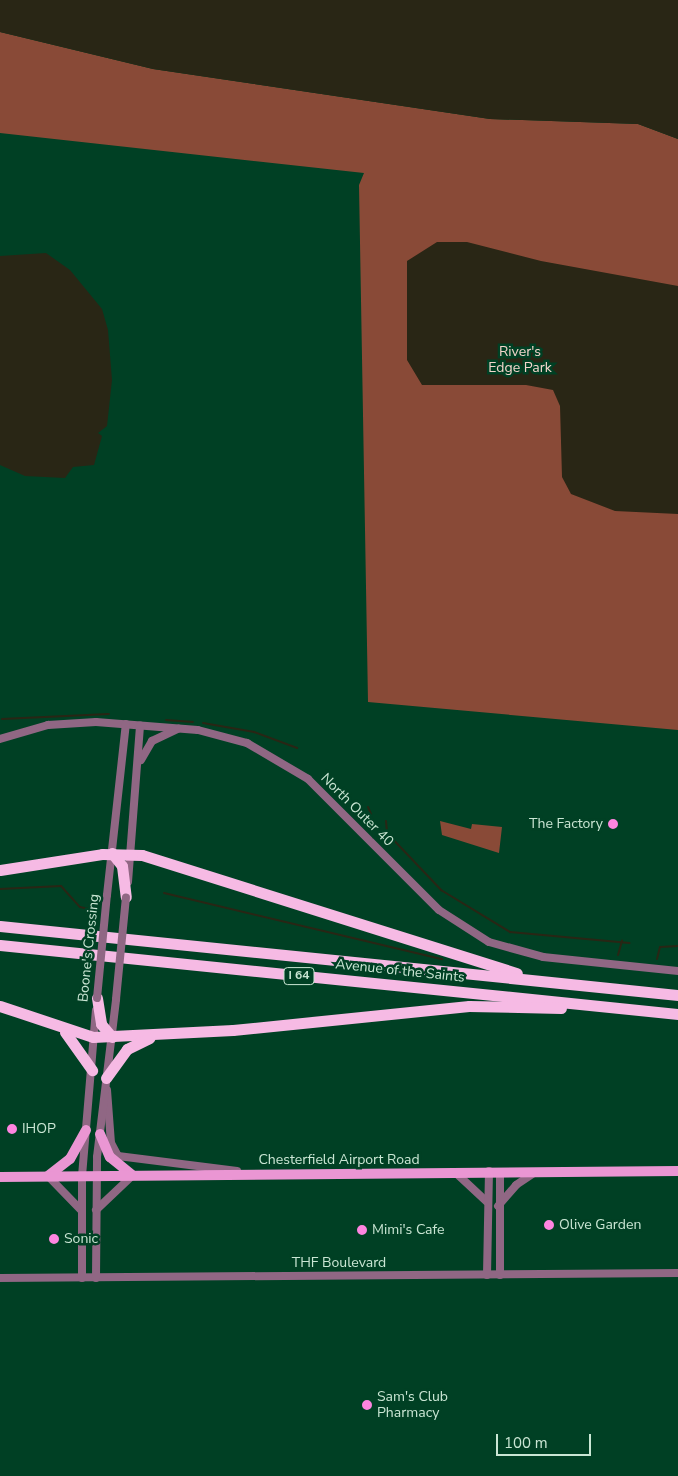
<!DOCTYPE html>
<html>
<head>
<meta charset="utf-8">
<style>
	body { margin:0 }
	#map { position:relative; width:678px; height:1476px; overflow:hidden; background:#004024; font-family:"Nunito Sans",sans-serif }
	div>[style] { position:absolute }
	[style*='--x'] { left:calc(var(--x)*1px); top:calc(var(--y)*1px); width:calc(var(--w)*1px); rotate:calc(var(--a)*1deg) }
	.green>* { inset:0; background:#894a37 }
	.water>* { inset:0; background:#292615 }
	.stream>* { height:2px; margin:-1px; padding:0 1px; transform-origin:1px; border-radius:1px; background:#292615 }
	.minor>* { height:8px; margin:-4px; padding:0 4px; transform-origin:4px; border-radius:4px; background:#906784 }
	.major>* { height:10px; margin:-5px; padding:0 5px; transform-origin:5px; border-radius:5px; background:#ea96d3 }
	.highway>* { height:11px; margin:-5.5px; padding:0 5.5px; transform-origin:5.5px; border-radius:5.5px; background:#f6bae4 }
	.minor-bridge>* { height:8px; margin:-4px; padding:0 4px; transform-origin:4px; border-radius:4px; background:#906784 }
	.dots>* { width:14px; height:14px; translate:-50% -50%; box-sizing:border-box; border:2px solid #004024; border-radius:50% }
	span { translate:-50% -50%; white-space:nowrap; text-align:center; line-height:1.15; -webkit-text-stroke:5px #004024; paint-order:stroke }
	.shield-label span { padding:1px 4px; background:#004024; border:1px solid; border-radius:4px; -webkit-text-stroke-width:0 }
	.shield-label { font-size:12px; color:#cae6d4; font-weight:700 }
	.park-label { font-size:14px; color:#f3d5cc }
	.street-label { font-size:14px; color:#cae6d4 }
	.poi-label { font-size:14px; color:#cae6d4 }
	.right { translate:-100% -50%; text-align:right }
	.left { translate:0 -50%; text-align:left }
	.scale { position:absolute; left:496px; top:1434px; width:95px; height:22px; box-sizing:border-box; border:2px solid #cae6d4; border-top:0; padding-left:6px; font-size:15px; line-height:18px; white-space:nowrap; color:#cae6d4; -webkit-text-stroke:4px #004024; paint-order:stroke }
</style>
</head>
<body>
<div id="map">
	<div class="green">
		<div style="clip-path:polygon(0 32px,153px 69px,490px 119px,638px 124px,678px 139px,678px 730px,368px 702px,359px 185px,364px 173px,0 133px)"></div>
		<div style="clip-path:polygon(440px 821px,471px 829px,472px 824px,502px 827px,499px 853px,442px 835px)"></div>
	</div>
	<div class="water">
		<div style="clip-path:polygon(0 0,678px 0,678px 139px,638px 124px,490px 119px,153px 69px,0 32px)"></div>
		<div style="clip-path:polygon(437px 242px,467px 242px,541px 261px,678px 286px,678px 514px,615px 511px,571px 494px,562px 477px,560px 406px,553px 390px,526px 385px,422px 385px,407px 360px,407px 261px)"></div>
		<div style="clip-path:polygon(46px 253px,70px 270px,102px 309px,108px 330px,112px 380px,107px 426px,98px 433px,102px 436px,94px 465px,73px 467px,65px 478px,25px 476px,0 465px,0 256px)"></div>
	</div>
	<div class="stream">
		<div style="--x:2;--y:719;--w:107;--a:-2.7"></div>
		<div style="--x:166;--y:720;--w:27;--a:4"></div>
		<div style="--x:203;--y:723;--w:52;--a:10"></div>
		<div style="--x:254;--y:732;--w:46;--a:20.4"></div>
		<div style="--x:368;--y:807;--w:8;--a:67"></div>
		<div style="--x:386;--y:821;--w:12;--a:85"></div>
		<div style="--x:387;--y:833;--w:79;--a:46.5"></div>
		<div style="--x:441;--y:890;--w:81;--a:31.3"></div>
		<div style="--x:510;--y:932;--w:120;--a:5.3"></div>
		<div style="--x:0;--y:889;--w:61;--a:-2.8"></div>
		<div style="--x:61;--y:886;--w:28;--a:48"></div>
		<div style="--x:80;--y:907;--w:18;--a:13"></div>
		<div style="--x:98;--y:911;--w:15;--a:98"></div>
		<div style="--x:96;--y:926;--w:4;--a:180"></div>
		<div style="--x:164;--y:893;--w:286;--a:13.4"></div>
		<div style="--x:618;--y:955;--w:15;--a:-74"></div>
		<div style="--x:657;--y:959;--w:12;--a:-76"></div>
		<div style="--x:660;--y:947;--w:18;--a:-3"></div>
	</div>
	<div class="minor">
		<div style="--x:0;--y:739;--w:50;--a:-16.3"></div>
		<div style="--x:48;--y:725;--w:48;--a:-3.6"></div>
		<div style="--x:96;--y:722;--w:102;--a:4.5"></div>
		<div style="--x:198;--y:730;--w:51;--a:14.9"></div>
		<div style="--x:247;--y:743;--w:71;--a:30.5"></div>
		<div style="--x:308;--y:779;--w:185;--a:45"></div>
		<div style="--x:439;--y:910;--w:59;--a:32.6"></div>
		<div style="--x:489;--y:942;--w:56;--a:15.5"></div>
		<div style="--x:543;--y:957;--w:136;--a:5.9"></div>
		<div style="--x:141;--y:760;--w:22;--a:-60"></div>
		<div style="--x:152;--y:741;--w:29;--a:-25"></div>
		<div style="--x:128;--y:882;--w:157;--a:-85.6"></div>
		<div style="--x:107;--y:895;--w:172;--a:-83.7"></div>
		<div style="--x:107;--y:1090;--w:53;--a:85.7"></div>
		<div style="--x:111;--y:1143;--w:15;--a:62"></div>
		<div style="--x:118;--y:1156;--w:120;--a:7.2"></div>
		<div style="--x:456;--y:1173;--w:42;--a:43.1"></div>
		<div style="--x:48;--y:1176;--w:47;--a:45.9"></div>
		<div style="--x:498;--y:1206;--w:28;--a:-49"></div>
		<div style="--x:516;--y:1185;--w:23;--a:-34"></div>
		<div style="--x:96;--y:1210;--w:50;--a:-43.4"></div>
		<div style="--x:487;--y:1275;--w:104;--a:-88.9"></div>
		<div style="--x:500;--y:1275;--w:102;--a:-90"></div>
		<div style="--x:0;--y:1278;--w:678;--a:-0.42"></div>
		<div style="--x:82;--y:1278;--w:102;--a:-90"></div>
		<div style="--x:82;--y:1176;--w:166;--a:-85.2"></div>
		<div style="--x:96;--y:1278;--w:121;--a:-89.5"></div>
		<div style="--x:97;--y:1157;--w:159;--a:-83.1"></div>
	</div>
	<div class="major">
		<div style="--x:100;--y:1134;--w:25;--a:67"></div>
		<div style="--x:110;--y:1157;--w:28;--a:39"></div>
		<div style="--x:48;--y:1176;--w:28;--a:-38"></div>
		<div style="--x:70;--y:1159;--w:33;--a:-61"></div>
		<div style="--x:0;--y:1177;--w:678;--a:-0.51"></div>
	</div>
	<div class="highway">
		<div style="--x:112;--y:853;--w:16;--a:52"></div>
		<div style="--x:122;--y:866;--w:31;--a:83"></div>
		<div style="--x:0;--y:870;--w:103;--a:-8.9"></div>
		<div style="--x:102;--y:854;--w:40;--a:1.4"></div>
		<div style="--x:142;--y:855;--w:393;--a:17.5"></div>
		<div style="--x:0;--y:926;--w:682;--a:5.81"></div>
		<div style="--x:0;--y:945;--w:682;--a:5.81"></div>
		<div style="--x:97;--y:998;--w:26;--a:81"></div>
		<div style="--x:101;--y:1024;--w:17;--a:50"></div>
		<div style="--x:0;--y:1006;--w:98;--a:18.4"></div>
		<div style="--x:93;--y:1037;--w:140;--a:-2.9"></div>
		<div style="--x:233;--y:1030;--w:237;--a:-5.8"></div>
		<div style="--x:469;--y:1006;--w:92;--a:1.2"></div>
		<div style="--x:65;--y:1032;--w:47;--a:54.6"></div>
		<div style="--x:106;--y:1078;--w:36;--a:-54"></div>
		<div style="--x:127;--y:1049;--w:25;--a:-26"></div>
	</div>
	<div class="minor-bridge">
		<div style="--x:97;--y:998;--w:103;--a:-84.5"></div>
		<div style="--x:116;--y:999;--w:102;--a:-84.4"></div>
	</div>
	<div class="dots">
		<div style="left:613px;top:824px;background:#fe85e0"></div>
		<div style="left:12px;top:1129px;background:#fe85e0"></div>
		<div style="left:549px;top:1225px;background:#fe85e0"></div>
		<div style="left:362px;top:1230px;background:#fe85e0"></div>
		<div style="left:54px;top:1239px;background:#fe85e0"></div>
		<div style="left:367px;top:1405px;background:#fe85e0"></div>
	</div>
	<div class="shield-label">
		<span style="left:299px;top:976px">I 64</span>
	</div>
	<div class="park-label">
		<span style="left:520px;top:360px">River's<br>Edge Park</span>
	</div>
	<div class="street-label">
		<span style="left:357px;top:810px;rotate:45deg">North Outer 40</span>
		<span style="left:89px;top:948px;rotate:-84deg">Boone's Crossing</span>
		<span style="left:400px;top:971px;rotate:6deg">Avenue of the Saints</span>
		<span style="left:339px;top:1160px">Chesterfield Airport Road</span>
		<span style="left:339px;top:1263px">THF Boulevard</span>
	</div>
	<div class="poi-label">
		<span class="right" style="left:603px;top:824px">The Factory</span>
		<span class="left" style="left:22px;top:1129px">IHOP</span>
		<span class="left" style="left:559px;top:1225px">Olive Garden</span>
		<span class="left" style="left:372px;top:1230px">Mimi's Cafe</span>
		<span class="left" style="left:64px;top:1239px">Sonic</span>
		<span class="left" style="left:377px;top:1405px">Sam's Club<br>Pharmacy</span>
	</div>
	<div class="scale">100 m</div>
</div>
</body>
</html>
